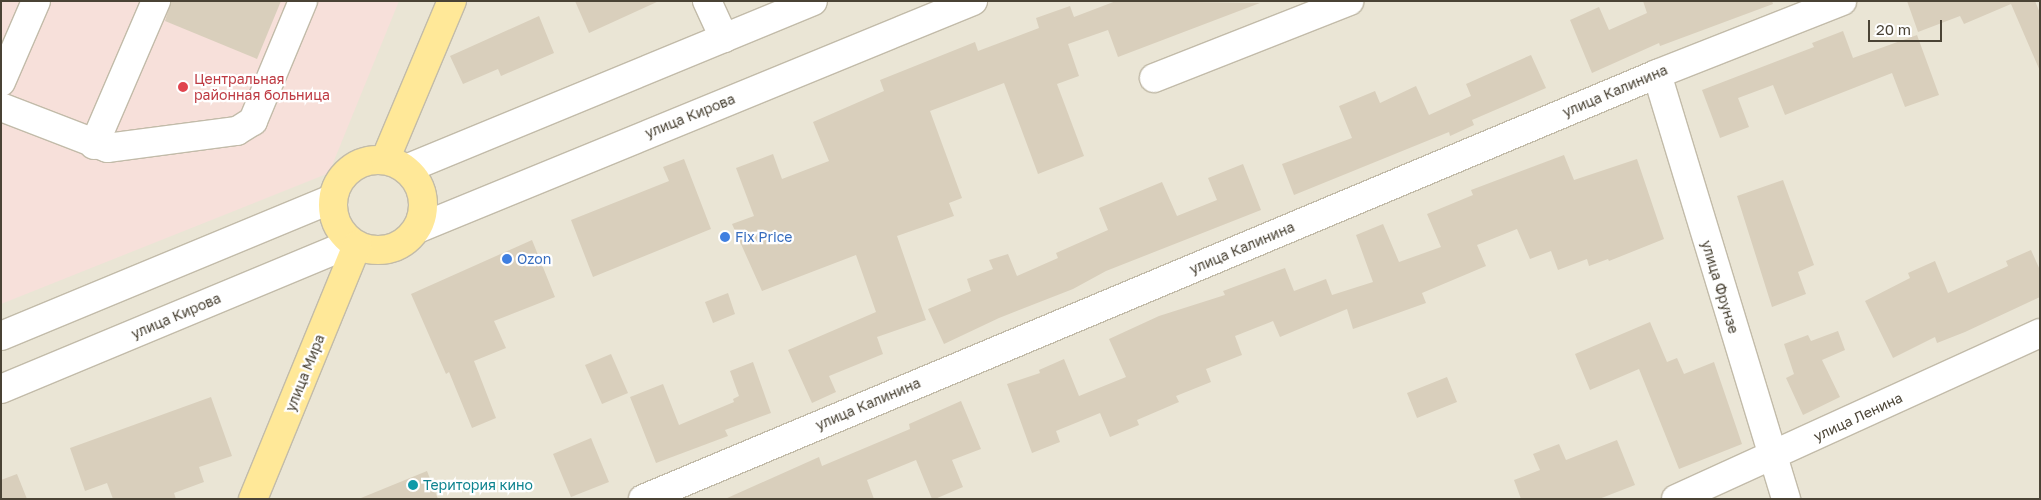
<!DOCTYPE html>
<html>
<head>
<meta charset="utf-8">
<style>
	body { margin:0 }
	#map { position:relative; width:2041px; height:500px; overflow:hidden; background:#f6f2e8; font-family:"Golos Text",sans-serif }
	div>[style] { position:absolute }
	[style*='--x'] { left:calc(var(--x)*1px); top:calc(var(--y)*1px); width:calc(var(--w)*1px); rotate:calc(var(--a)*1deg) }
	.residential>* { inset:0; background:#eae5d5 }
	.medical>* { inset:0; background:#f7e0da }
	.building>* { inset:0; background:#d9cfbc }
	.roads { filter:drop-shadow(1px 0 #c2bba9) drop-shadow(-1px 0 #c2bba9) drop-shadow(0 1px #c2bba9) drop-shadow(0 -1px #c2bba9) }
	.minor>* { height:28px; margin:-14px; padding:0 14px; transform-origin:14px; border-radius:14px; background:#fff }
	.major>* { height:28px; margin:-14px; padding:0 14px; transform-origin:14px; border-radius:14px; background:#ffe898 }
	.major>.ring { margin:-14px; padding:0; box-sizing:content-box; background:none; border:28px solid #ffe898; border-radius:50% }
	.dots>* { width:14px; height:14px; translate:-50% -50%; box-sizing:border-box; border:2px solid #fff; border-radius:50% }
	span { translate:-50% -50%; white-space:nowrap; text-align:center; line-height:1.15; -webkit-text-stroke:4.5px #fff; paint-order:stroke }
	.health-label { font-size:14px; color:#be3a42 }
	.left { translate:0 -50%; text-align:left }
	.street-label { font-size:14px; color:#4a4335 }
	.shop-label { font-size:14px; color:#366cbe }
	.culture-label { font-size:14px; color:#0d838f }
	.frame { position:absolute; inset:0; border:2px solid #4a4335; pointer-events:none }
	.scale { position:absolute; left:1868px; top:20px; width:74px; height:22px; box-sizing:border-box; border:2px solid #4a4335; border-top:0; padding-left:6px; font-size:15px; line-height:18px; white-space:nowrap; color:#4a4335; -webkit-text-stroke:4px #fff; paint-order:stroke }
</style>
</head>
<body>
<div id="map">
	<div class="residential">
		<div style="clip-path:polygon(1px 1px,2040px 1px,2040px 499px,1px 499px)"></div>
	</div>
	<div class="medical">
		<div style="clip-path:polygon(1px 1px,399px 1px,329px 173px,1px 304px)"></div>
	</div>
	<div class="building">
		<div style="clip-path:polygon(171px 1px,281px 1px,257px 59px,165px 21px)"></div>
		<div style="clip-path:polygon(575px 1px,659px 1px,589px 33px)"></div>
		<div style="clip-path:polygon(1116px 1px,1260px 3px,1118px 57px,1108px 30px,1068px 44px,1079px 76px,1057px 84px,1084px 156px,1038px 174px,1004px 83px,930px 111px,962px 198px,949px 203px,954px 216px,897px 236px,926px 320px,877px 337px,883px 354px,829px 376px,836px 392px,812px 403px,788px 350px,876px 312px,856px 255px,762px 291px,732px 224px,754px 216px,736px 168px,773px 154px,782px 179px,829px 161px,813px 122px,884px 91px,880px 80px,975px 42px,978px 51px,1039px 28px,1036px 18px,1070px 6px,1074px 17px)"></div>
		<div style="clip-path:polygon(1643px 1px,1772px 1px,1773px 4px,1660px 46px,1659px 43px,1592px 73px,1570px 20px,1599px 7px,1609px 30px,1647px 13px)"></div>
		<div style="clip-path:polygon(1907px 1px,2035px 1px,2040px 13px,2040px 71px,2011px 4px,1964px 24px,1960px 16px,1918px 32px)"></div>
		<div style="clip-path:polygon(539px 16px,554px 53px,501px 76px,498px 69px,463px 84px,450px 56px)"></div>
		<div style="clip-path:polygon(1843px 31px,1853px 58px,1917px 35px,1939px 95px,1905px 107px,1892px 73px,1785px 115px,1773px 85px,1738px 98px,1749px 127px,1720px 138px,1702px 90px,1814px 47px,1812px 43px)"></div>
		<div style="clip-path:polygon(1531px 55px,1546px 88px,1472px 120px,1474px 125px,1450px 136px,1449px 132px,1294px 195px,1282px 164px,1352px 138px,1339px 106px,1375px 91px,1380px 103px,1416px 86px,1429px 115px,1471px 96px,1466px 84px)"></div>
		<div style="clip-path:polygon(1564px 155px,1574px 180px,1637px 159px,1664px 239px,1609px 261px,1608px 259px,1589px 266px,1587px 259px,1558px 270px,1551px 251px,1530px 259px,1517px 229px,1477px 245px,1486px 266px,1422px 293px,1426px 303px,1353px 329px,1347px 309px,1280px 337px,1273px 321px,1235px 336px,1242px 355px,1206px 369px,1211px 382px,1176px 396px,1179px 402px,1137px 420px,1139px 425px,1110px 437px,1100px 413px,1056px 431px,1060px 442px,1032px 453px,1007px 384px,1040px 373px,1039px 370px,1064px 359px,1079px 396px,1126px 377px,1109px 339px,1159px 316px,1225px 295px,1223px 291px,1285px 268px,1294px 291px,1326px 279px,1332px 295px,1373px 282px,1356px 235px,1383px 224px,1399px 262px,1441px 247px,1427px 214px,1473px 195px,1471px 190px)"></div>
		<div style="clip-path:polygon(684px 159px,711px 229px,593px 277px,571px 220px,669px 181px,663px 167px)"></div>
		<div style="clip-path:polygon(1243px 164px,1261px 210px,1106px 271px,1073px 289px,999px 318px,944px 344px,928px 309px,971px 291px,967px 279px,993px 269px,989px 260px,1008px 254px,1017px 276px,1058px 258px,1056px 253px,1108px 230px,1099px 208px,1162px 182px,1177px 216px,1217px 200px,1208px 178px)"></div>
		<div style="clip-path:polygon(1783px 180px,1814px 265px,1798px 272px,1806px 294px,1772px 307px,1737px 196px)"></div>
		<div style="clip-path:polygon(532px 240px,555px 297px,494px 321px,506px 348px,474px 361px,496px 418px,472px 428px,449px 372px,446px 374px,411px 294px)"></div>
		<div style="clip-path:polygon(2031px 250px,2040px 270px,2040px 297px,1965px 332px,1937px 343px,1935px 337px,1893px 358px,1865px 301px,1910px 278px,1908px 273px,1935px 261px,1948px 293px,2008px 266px,2006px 261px)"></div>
		<div style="clip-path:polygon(728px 293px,735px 314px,713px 323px,705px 302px)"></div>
		<div style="clip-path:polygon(1650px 322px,1667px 362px,1677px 358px,1684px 374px,1714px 362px,1742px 444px,1679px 469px,1639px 369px,1590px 390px,1575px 354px)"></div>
		<div style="clip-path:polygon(1838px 331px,1845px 350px,1822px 360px,1840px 397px,1803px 415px,1786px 378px,1794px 374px,1784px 344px,1808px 335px,1811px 341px)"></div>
		<div style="clip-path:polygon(611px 354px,628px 393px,602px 404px,585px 365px)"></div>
		<div style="clip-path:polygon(753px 362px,771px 413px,725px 430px,728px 436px,656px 463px,630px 397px,663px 384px,679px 425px,734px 402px,733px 399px,739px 396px,730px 371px)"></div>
		<div style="clip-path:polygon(1447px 377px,1457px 402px,1417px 418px,1407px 393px)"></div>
		<div style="clip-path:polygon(211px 397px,232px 456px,199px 467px,204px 482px,174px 493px,176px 499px,113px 499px,107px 483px,85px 491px,70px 448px)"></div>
		<div style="clip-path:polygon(961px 401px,981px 449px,952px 460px,963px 487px,935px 499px,932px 499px,916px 460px,867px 480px,874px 499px,725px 499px,819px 457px,822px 466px,872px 445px,910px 429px,909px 424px)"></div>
		<div style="clip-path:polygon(591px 438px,609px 482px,571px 497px,553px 454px)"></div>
		<div style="clip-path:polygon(1617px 440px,1635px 485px,1599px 499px,1521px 499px,1514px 480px,1540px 470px,1533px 454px,1559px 444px,1566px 460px)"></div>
		<div style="clip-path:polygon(427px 471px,438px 499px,361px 499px,361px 498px)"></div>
		<div style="clip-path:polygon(17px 474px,27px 499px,1px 499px,1px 480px)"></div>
	</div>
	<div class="roads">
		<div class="minor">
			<div style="--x:707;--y:1;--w:41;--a:65.3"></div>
			<div style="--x:1657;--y:74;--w:444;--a:73.1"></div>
			<div style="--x:1154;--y:78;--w:210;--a:-21.5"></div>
			<div style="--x:1;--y:82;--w:88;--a:-66.6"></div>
			<div style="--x:1;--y:107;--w:114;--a:21.1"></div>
			<div style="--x:107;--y:148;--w:131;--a:-7.5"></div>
			<div style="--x:237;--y:131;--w:19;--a:-32"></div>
			<div style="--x:253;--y:121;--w:130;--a:-67.4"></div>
			<div style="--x:94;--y:145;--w:157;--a:-66.7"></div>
			<div style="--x:406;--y:169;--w:440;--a:-22.4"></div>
			<div style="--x:417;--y:229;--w:601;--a:-22.3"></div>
			<div style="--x:1;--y:336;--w:358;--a:-22.5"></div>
			<div style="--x:1;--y:389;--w:379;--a:-22.6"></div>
			<div style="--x:643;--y:499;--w:1099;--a:-22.74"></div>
			<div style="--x:1657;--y:74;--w:199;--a:-21.5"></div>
			<div style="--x:1676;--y:499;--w:400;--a:-24.5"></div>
		</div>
		<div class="major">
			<div class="ring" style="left:333px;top:160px;width:62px;height:62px"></div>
			<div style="--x:385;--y:160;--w:173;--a:-67.2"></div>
			<div style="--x:253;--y:499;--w:274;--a:-67.7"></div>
		</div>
	</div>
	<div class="dots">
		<div style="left:183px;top:87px;background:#e0444e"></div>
		<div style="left:725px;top:237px;background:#3f7fe0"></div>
		<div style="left:507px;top:259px;background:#3f7fe0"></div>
		<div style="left:413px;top:485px;background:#0f9aa8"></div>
	</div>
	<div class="health-label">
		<span class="left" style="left:194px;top:87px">Центральная<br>районная больница</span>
	</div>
	<div class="street-label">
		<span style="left:1615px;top:91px;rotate:-23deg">улица Калинина</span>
		<span style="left:690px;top:116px;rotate:-22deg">улица Кирова</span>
		<span style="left:1242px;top:248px;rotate:-23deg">улица Калинина</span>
		<span style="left:1720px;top:287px;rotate:73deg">улица Фрунзе</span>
		<span style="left:176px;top:316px;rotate:-23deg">улица Кирова</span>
		<span style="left:305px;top:373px;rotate:-68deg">улица Мира</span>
		<span style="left:868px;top:404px;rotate:-23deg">улица Калинина</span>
		<span style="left:1858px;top:417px;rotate:-25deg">улица Ленина</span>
	</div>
	<div class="shop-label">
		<span class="left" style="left:735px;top:237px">Fix Price</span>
		<span class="left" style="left:517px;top:259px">Ozon</span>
	</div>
	<div class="culture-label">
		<span class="left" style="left:423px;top:485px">Територия кино</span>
	</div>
	<div class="frame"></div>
	<div class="scale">20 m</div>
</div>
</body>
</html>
